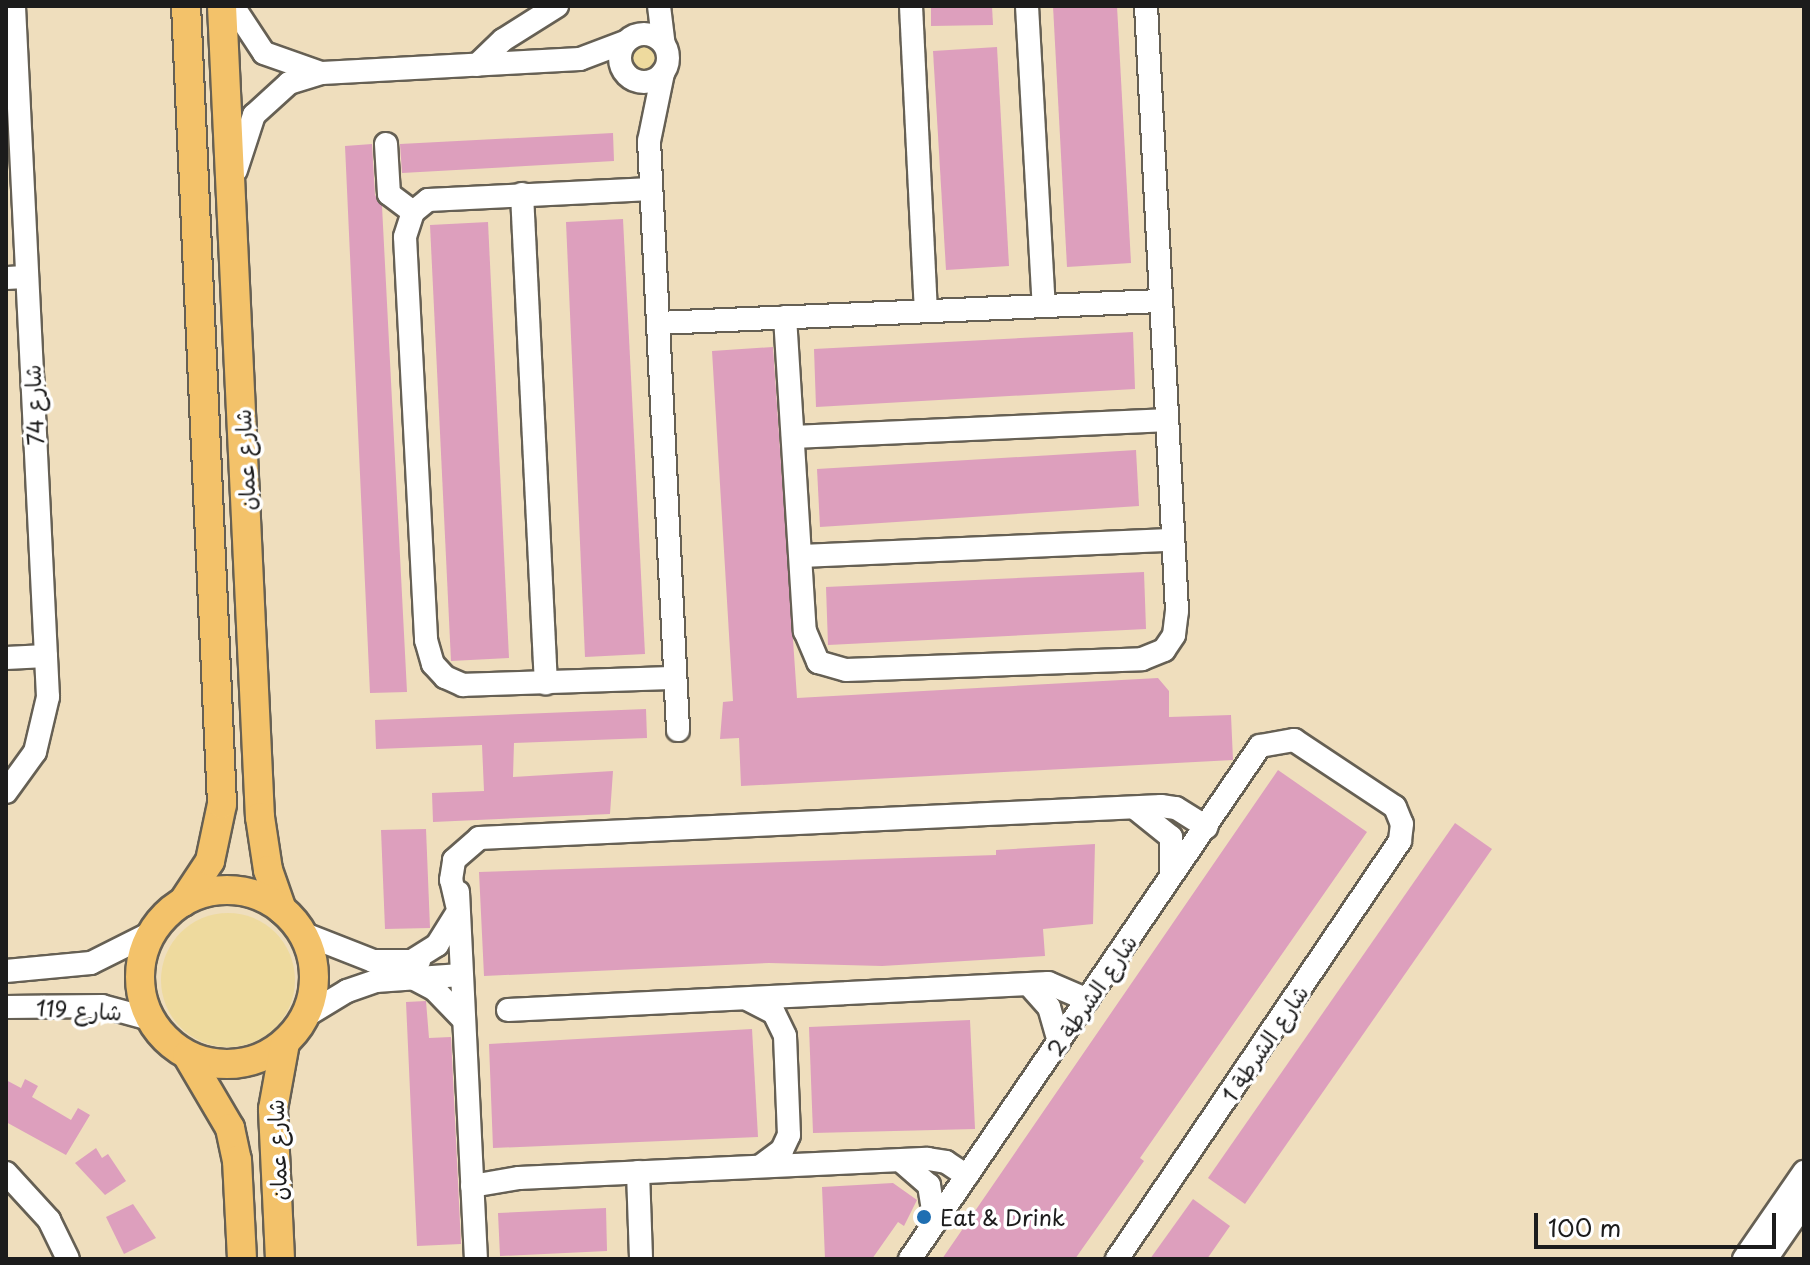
<!DOCTYPE html>
<html>
<head>
<meta charset="utf-8">
<style>
	body { margin:0 }
	#map { position:relative; width:1810px; height:1265px; overflow:hidden; background:#efdebd; font-family:"Playpen Sans","Playpen Sans Arabic",sans-serif }
	div>[style] { position:absolute }
	[style*='--x'] { left:calc(var(--x)*1px); top:calc(var(--y)*1px); width:calc(var(--w)*1px); rotate:calc(var(--a)*1deg) }
	.sand>* { inset:0; background:#eeda9e }
	.round { border-radius:50% }
	.building>* { inset:0; background:#dd9fbd }
	.roads { filter:drop-shadow(2px 0 #666054) drop-shadow(-2px 0 #666054) drop-shadow(0 2px #666054) drop-shadow(0 -2px #666054) }
	.minor>* { height:22px; margin:-11px; padding:0 11px; transform-origin:11px; border-radius:11px; background:#fff }
	.minor>.ring { margin:-11px; padding:0; box-sizing:content-box; background:none; border:22px solid #fff; border-radius:50% }
	.major>* { height:28px; margin:-14px; padding:0 14px; transform-origin:14px; border-radius:14px; background:#f3c26a }
	.major>.ring { margin:-14px; padding:0; box-sizing:content-box; background:none; border:28px solid #f3c26a; border-radius:50% }
	.dots>* { width:22px; height:22px; translate:-50% -50%; box-sizing:border-box; border:4px solid #fff; border-radius:50% }
	span { translate:-50% -50%; white-space:nowrap; text-align:center; line-height:1.15; -webkit-text-stroke:7px #fff; paint-order:stroke }
	.street-label { font-size:22px; color:#1c1c1c }
	.poi-label { font-size:22px; color:#1c1c1c }
	.left { translate:0 -50%; text-align:left }
	.frame { position:absolute; inset:0; border:8px solid #1c1c1c; pointer-events:none }
	.scale { position:absolute; left:1534px; top:1213px; width:242px; height:36px; box-sizing:border-box; border:4px solid #1c1c1c; border-top:0; padding-left:10px; font-size:24px; line-height:28px; white-space:nowrap; color:#1c1c1c; -webkit-text-stroke:6px #fff; paint-order:stroke }
</style>
</head>
<body>
<div id="map">
	<div class="sand">
		<div class="round" style="left:624px;top:38px;width:40px;height:40px"></div>
		<div class="round" style="left:161px;top:913px;width:134px;height:134px"></div>
	</div>
	<div class="building">
		<div style="clip-path:polygon(931px 6px,992px 6px,993px 25px,931px 26px)"></div>
		<div style="clip-path:polygon(1053px 6px,1117px 6px,1131px 263px,1067px 267px)"></div>
		<div style="clip-path:polygon(997px 47px,1009px 266px,946px 270px,933px 51px)"></div>
		<div style="clip-path:polygon(613px 133px,614px 161px,402px 173px,400px 144px)"></div>
		<div style="clip-path:polygon(372px 144px,375px 195px,382px 206px,407px 692px,370px 693px,345px 146px)"></div>
		<div style="clip-path:polygon(623px 219px,645px 654px,585px 657px,566px 222px)"></div>
		<div style="clip-path:polygon(488px 222px,509px 658px,451px 661px,430px 225px)"></div>
		<div style="clip-path:polygon(1133px 332px,1135px 389px,816px 407px,814px 349px)"></div>
		<div style="clip-path:polygon(773px 347px,797px 698px,1158px 678px,1169px 691px,1169px 717px,1231px 715px,1233px 760px,741px 786px,739px 738px,720px 739px,723px 702px,733px 701px,712px 351px)"></div>
		<div style="clip-path:polygon(1136px 450px,1139px 506px,820px 527px,817px 469px)"></div>
		<div style="clip-path:polygon(1144px 572px,1146px 629px,828px 645px,826px 587px)"></div>
		<div style="clip-path:polygon(646px 709px,647px 738px,514px 743px,513px 777px,613px 771px,610px 814px,433px 822px,432px 793px,484px 791px,482px 745px,376px 749px,375px 720px)"></div>
		<div style="clip-path:polygon(1278px 770px,1367px 832px,1140px 1158px,1144px 1161px,1075px 1259px,942px 1259px)"></div>
		<div style="clip-path:polygon(1455px 823px,1492px 849px,1245px 1204px,1208px 1178px)"></div>
		<div style="clip-path:polygon(426px 829px,430px 928px,385px 929px,381px 830px)"></div>
		<div style="clip-path:polygon(1095px 844px,1093px 924px,1043px 929px,1045px 956px,882px 966px,769px 963px,484px 976px,479px 872px,996px 855px,996px 850px)"></div>
		<div style="clip-path:polygon(426px 1001px,429px 1038px,451px 1037px,461px 1244px,417px 1246px,406px 1002px)"></div>
		<div style="clip-path:polygon(970px 1020px,975px 1129px,813px 1133px,809px 1027px)"></div>
		<div style="clip-path:polygon(752px 1029px,758px 1137px,493px 1148px,489px 1044px)"></div>
		<div style="clip-path:polygon(25px 1079px,38px 1086px,32px 1097px,71px 1120px,78px 1108px,90px 1115px,66px 1155px,6px 1122px,6px 1080px,21px 1088px)"></div>
		<div style="clip-path:polygon(96px 1148px,102px 1158px,108px 1154px,126px 1181px,105px 1195px,75px 1163px)"></div>
		<div style="clip-path:polygon(893px 1183px,917px 1200px,904px 1226px,898px 1222px,872px 1259px,825px 1259px,822px 1187px)"></div>
		<div style="clip-path:polygon(1193px 1199px,1230px 1226px,1207px 1259px,1150px 1259px)"></div>
		<div style="clip-path:polygon(133px 1204px,156px 1238px,124px 1254px,106px 1217px)"></div>
		<div style="clip-path:polygon(606px 1208px,607px 1251px,500px 1256px,498px 1213px)"></div>
	</div>
	<div class="roads">
		<div class="minor">
			<div style="--x:233;--y:6;--w:56;--a:56.6"></div>
			<div style="--x:264;--y:53;--w:60;--a:19.3"></div>
			<div style="--x:659;--y:6;--w:38;--a:83"></div>
			<div style="--x:911;--y:6;--w:305;--a:87.2"></div>
			<div style="--x:1027;--y:6;--w:300;--a:86.8"></div>
			<div class="ring" style="left:620px;top:34px;width:26px;height:26px"></div>
			<div style="--x:477;--y:65;--w:36;--a:-44"></div>
			<div style="--x:503;--y:40;--w:64;--a:-32.2"></div>
			<div style="--x:663;--y:73;--w:69;--a:101.6"></div>
			<div style="--x:649;--y:141;--w:590;--a:87.18"></div>
			<div style="--x:386;--y:144;--w:50;--a:86.6"></div>
			<div style="--x:389;--y:194;--w:30;--a:37"></div>
			<div style="--x:236;--y:170;--w:58;--a:-71.9"></div>
			<div style="--x:254;--y:115;--w:47;--a:-42.4"></div>
			<div style="--x:289;--y:83;--w:34;--a:-17"></div>
			<div style="--x:322;--y:73;--w:258;--a:-3.1"></div>
			<div style="--x:580;--y:59;--w:48;--a:-20.7"></div>
			<div style="--x:651;--y:189;--w:223;--a:177.2"></div>
			<div style="--x:428;--y:200;--w:19;--a:141"></div>
			<div style="--x:413;--y:212;--w:26;--a:108"></div>
			<div style="--x:405;--y:237;--w:404;--a:87"></div>
			<div style="--x:426;--y:640;--w:25;--a:74"></div>
			<div style="--x:433;--y:664;--w:18;--a:47"></div>
			<div style="--x:445;--y:677;--w:20;--a:24"></div>
			<div style="--x:463;--y:685;--w:212;--a:-1.9"></div>
			<div style="--x:522;--y:194;--w:490;--a:87.2"></div>
			<div style="--x:6;--y:278;--w:21;--a:-3"></div>
			<div style="--x:785;--y:317;--w:315;--a:86.4"></div>
			<div style="--x:805;--y:631;--w:34;--a:67"></div>
			<div style="--x:818;--y:662;--w:29;--a:16"></div>
			<div style="--x:846;--y:670;--w:296;--a:-2.1"></div>
			<div style="--x:1142;--y:659;--w:24;--a:-22"></div>
			<div style="--x:1164;--y:650;--w:18;--a:-56"></div>
			<div style="--x:1174;--y:635;--w:24;--a:-83"></div>
			<div style="--x:1177;--y:611;--w:606;--a:-92.93"></div>
			<div style="--x:658;--y:323;--w:502;--a:-2.51"></div>
			<div style="--x:793;--y:437;--w:371;--a:-2.6"></div>
			<div style="--x:801;--y:556;--w:370;--a:-2.5"></div>
			<div style="--x:6;--y:658;--w:40;--a:-2.9"></div>
			<div style="--x:6;--y:792;--w:49;--a:-54.1"></div>
			<div style="--x:35;--y:752;--w:57;--a:-76.7"></div>
			<div style="--x:48;--y:697;--w:692;--a:-92.82"></div>
			<div style="--x:1136;--y:809;--w:45;--a:38.7"></div>
			<div style="--x:1171;--y:837;--w:36;--a:90"></div>
			<div style="--x:458;--y:892;--w:367;--a:87.2"></div>
			<div style="--x:457;--y:905;--w:26;--a:-103"></div>
			<div style="--x:451;--y:880;--w:20;--a:-81"></div>
			<div style="--x:454;--y:860;--w:33;--a:-41"></div>
			<div style="--x:479;--y:838;--w:683;--a:-2.69"></div>
			<div style="--x:1161;--y:806;--w:15;--a:8"></div>
			<div style="--x:1176;--y:808;--w:36;--a:32"></div>
			<div style="--x:302;--y:933;--w:76;--a:21.5"></div>
			<div style="--x:373;--y:961;--w:46;--a:0"></div>
			<div style="--x:410;--y:962;--w:32;--a:-32"></div>
			<div style="--x:437;--y:945;--w:38;--a:-58"></div>
			<div style="--x:6;--y:971;--w:85;--a:-5.4"></div>
			<div style="--x:91;--y:963;--w:69;--a:-26.6"></div>
			<div style="--x:409;--y:976;--w:30;--a:28"></div>
			<div style="--x:435;--y:990;--w:40;--a:46"></div>
			<div style="--x:1029;--y:985;--w:30;--a:48"></div>
			<div style="--x:1049;--y:1007;--w:36;--a:74"></div>
			<div style="--x:747;--y:999;--w:30;--a:27"></div>
			<div style="--x:774;--y:1013;--w:25;--a:64"></div>
			<div style="--x:785;--y:1036;--w:99;--a:87.7"></div>
			<div style="--x:789;--y:1135;--w:17;--a:115"></div>
			<div style="--x:782;--y:1150;--w:26;--a:143"></div>
			<div style="--x:6;--y:1007;--w:96;--a:-0.6"></div>
			<div style="--x:102;--y:1006;--w:50;--a:15.2"></div>
			<div style="--x:508;--y:1010;--w:541;--a:-2.86"></div>
			<div style="--x:1048;--y:983;--w:43;--a:23"></div>
			<div style="--x:304;--y:1017;--w:50;--a:-31.2"></div>
			<div style="--x:347;--y:991;--w:31;--a:-19"></div>
			<div style="--x:376;--y:981;--w:85;--a:-4"></div>
			<div style="--x:901;--y:1161;--w:37;--a:41"></div>
			<div style="--x:929;--y:1185;--w:38;--a:81"></div>
			<div style="--x:638;--y:1172;--w:87;--a:88"></div>
			<div style="--x:6;--y:1173;--w:64;--a:47.5"></div>
			<div style="--x:49;--y:1220;--w:43;--a:64"></div>
			<div style="--x:472;--y:1186;--w:48;--a:-9.7"></div>
			<div style="--x:519;--y:1178;--w:409;--a:-2.7"></div>
			<div style="--x:928;--y:1159;--w:18;--a:9"></div>
			<div style="--x:946;--y:1162;--w:25;--a:34"></div>
			<div style="--x:910;--y:1259;--w:621;--a:-55.7"></div>
			<div style="--x:1260;--y:746;--w:35;--a:-10"></div>
			<div style="--x:1294;--y:740;--w:121;--a:33.6"></div>
			<div style="--x:1395;--y:807;--w:18;--a:68"></div>
			<div style="--x:1402;--y:824;--w:17;--a:97"></div>
			<div style="--x:1400;--y:841;--w:505;--a:124.1"></div>
			<div style="--x:1744;--y:1259;--w:106;--a:-55.4"></div>
			<div style="--x:1766;--y:1259;--w:67;--a:-55.4"></div>
		</div>
		<div class="major">
			<div style="--x:222;--y:6;--w:812;--a:87.32"></div>
			<div style="--x:260;--y:817;--w:54;--a:81.4"></div>
			<div style="--x:268;--y:870;--w:42;--a:70.7"></div>
			<div class="ring" style="left:140px;top:890px;width:146px;height:146px"></div>
			<div style="--x:183;--y:902;--w:49;--a:-56.6"></div>
			<div style="--x:210;--y:861;--w:58;--a:-78.1"></div>
			<div style="--x:222;--y:804;--w:799;--a:-92.58"></div>
			<div style="--x:187;--y:1055;--w:85;--a:59.5"></div>
			<div style="--x:230;--y:1128;--w:33;--a:78"></div>
			<div style="--x:237;--y:1160;--w:99;--a:87.1"></div>
			<div style="--x:280;--y:1259;--w:150;--a:-92.7"></div>
			<div style="--x:273;--y:1109;--w:67;--a:-79.7"></div>
		</div>
	</div>
	<div class="dots">
		<div style="left:924px;top:1217px;background:#1f6fb2"></div>
	</div>
	<div class="street-label">
		<span style="left:33px;top:405px;rotate:-93deg">شارع 74</span>
		<span style="left:244px;top:460px;rotate:-93deg">شارع عمان</span>
		<span style="left:1091px;top:995px;rotate:-56deg">شارع الشرطة 2</span>
		<span style="left:79px;top:1009px;rotate:3deg">شارع 119</span>
		<span style="left:1264px;top:1043px;rotate:-56deg">شارع الشرطة 1</span>
		<span style="left:276px;top:1150px;rotate:-92deg">شارع عمان</span>
	</div>
	<div class="poi-label">
		<span class="left" style="left:940px;top:1217px">Eat &amp; Drink</span>
	</div>
	<div class="frame"></div>
	<div class="scale">100 m</div>
</div>
</body>
</html>
